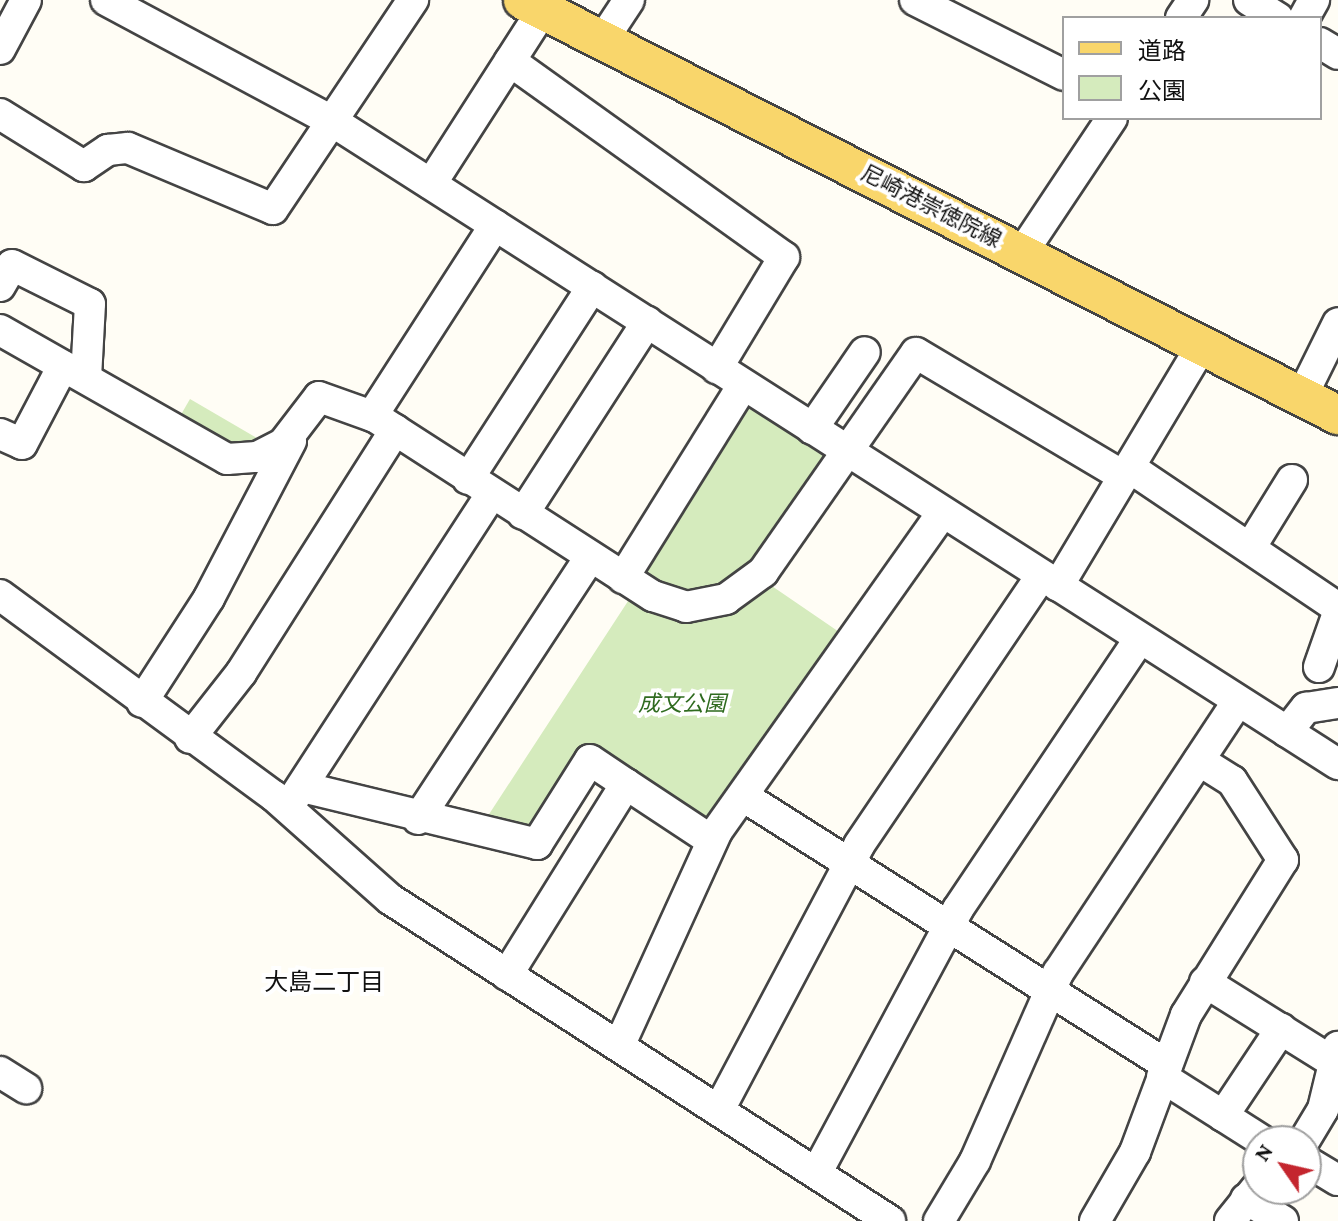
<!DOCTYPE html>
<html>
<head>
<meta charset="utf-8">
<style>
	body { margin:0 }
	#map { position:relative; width:1338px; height:1221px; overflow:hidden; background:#fffdf5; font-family:"Crimson Pro","Noto Sans JP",serif }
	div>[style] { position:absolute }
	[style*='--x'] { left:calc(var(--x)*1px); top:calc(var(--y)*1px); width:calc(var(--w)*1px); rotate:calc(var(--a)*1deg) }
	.green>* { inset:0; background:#d5ebbd }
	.roads { filter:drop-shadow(2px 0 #444) drop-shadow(-2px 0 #444) drop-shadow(0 2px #444) drop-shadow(0 -2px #444) }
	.minor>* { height:30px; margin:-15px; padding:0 15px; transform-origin:15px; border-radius:15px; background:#fff }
	.major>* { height:38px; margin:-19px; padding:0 19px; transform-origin:19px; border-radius:19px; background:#f9d66b }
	span { translate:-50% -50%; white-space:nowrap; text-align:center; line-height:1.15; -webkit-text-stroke:8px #fff; paint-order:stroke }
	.street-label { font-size:22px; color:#111 }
	.park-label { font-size:22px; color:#2f6b1f; font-style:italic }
	.neighbourhood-label { font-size:24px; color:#111 }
	.legend { position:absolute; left:1062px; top:16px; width:260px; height:104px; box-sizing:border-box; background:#fff; border:2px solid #a0a0a0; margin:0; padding:10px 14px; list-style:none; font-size:24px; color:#111 }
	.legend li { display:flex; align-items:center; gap:16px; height:40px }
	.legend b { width:40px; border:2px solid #a0a0a0 }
	.north { position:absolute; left:1242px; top:1125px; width:80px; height:80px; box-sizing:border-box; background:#fff; border:2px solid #a0a0a0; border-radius:50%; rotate:304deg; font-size:22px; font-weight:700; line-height:32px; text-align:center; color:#111 }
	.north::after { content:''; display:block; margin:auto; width:28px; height:36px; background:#c4262e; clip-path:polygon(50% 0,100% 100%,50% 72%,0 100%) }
</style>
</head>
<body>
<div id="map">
	<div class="green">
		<div style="clip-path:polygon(190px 399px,267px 444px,234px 449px,179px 418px)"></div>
		<div style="clip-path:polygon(747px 402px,830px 457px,766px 551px,734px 582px,682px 597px,640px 574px)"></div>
		<div style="clip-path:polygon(766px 582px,845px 636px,709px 826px,586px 749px,533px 835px,482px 825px,632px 595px,660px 611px)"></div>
	</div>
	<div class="roads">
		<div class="minor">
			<div style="--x:106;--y:0;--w:256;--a:28.2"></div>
			<div style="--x:332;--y:121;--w:1194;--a:32.59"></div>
			<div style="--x:915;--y:0;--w:167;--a:26.7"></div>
			<div style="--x:1249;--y:0;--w:34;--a:32"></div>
			<div style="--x:1181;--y:18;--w:22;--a:-56"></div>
			<div style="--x:1304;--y:18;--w:21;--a:-61"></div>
			<div style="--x:602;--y:41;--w:49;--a:-56.6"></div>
			<div style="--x:1320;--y:43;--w:21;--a:31"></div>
			<div style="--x:0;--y:49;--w:55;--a:-62"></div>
			<div style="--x:510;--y:61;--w:337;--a:35.6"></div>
			<div style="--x:784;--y:257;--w:130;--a:121.1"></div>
			<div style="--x:0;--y:114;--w:99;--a:31.8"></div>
			<div style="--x:84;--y:166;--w:29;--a:-34"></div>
			<div style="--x:108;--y:150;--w:20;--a:-6"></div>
			<div style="--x:128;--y:148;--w:157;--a:22.8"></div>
			<div style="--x:273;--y:209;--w:252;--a:-56.2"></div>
			<div style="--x:431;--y:184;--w:206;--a:-57.3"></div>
			<div style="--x:1022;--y:253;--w:162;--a:-56.3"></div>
			<div style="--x:0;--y:286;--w:24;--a:-60"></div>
			<div style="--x:12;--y:265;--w:87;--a:26.6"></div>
			<div style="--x:90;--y:304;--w:74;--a:93.1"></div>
			<div style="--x:0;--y:330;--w:261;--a:29.6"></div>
			<div style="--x:227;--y:459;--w:30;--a:-4"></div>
			<div style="--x:257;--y:457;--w:29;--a:-27"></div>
			<div style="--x:283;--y:444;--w:59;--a:-52.5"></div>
			<div style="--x:319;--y:397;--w:59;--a:19.7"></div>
			<div style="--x:375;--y:417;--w:331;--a:32.8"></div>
			<div style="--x:653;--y:596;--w:35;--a:18"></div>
			<div style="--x:686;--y:607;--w:41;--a:-11.3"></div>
			<div style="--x:726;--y:599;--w:46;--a:-36.1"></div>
			<div style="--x:763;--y:572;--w:267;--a:-55.1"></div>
			<div style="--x:916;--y:353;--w:241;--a:30.7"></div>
			<div style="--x:1302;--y:396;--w:81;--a:-63.7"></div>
			<div style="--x:372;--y:416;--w:227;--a:-57.2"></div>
			<div style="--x:812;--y:429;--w:93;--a:-55.5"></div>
			<div style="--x:0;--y:434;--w:24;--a:24"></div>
			<div style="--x:22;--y:444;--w:88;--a:-62.3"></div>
			<div style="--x:1129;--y:467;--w:252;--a:34"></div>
			<div style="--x:468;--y:479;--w:229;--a:-57.1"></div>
			<div style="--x:523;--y:514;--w:229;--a:-57.1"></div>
			<div style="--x:1250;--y:548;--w:80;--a:-58.3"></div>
			<div style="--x:623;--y:578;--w:227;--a:-58.1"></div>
			<div style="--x:1058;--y:586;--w:281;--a:-59.1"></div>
			<div style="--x:0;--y:595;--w:340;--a:36.3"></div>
			<div style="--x:274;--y:796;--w:155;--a:41.6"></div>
			<div style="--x:390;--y:899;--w:595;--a:32.78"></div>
			<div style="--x:1319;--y:667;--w:57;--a:-70.6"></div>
			<div style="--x:142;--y:702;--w:124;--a:-57.2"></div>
			<div style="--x:209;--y:598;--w:177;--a:-62.4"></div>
			<div style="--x:1287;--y:732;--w:31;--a:-52"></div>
			<div style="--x:1306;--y:708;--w:32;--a:-9"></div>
			<div style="--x:190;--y:738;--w:83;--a:-51.9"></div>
			<div style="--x:241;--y:673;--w:288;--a:-57.6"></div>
			<div style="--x:302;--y:787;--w:242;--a:13.6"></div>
			<div style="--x:537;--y:844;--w:99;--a:-57.8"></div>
			<div style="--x:590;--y:760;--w:43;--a:33.7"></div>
			<div style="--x:743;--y:796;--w:502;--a:32.39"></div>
			<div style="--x:292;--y:801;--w:366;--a:-57"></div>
			<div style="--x:418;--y:819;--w:313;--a:-56.7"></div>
			<div style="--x:507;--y:975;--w:225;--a:-58.1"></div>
			<div style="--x:626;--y:784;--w:103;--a:33.5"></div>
			<div style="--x:1205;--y:982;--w:147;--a:32"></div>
			<div style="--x:620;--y:1044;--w:234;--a:-65.5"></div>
			<div style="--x:717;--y:831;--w:390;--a:-54.7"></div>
			<div style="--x:0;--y:1072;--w:31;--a:32"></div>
			<div style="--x:1162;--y:1077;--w:120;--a:32.4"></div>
			<div style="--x:720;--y:1108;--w:297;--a:-62.1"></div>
			<div style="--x:859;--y:845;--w:325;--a:-55.9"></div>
			<div style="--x:1223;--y:1116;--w:105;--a:-56.3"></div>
			<div style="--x:1304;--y:1141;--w:37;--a:-59"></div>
			<div style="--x:1323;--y:1109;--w:64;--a:-76.4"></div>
			<div style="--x:1306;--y:1161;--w:37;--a:31"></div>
			<div style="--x:817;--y:1172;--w:298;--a:-61.8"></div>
			<div style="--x:958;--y:909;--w:326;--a:-56.1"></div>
			<div style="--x:1246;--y:1199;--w:43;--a:30.7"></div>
			<div style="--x:939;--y:1221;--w:70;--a:-59"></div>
			<div style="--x:975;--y:1161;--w:206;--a:-66.2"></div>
			<div style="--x:1058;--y:973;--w:326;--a:-56.5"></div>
			<div style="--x:1095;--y:1221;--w:80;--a:-59.9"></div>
			<div style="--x:1135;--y:1152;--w:146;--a:-69.6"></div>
			<div style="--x:1186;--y:1015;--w:183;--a:-58"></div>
			<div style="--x:1283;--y:860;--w:94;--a:-122.8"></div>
			<div style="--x:1232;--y:781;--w:39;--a:-148"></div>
			<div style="--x:1230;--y:1221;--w:45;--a:-51.3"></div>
		</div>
		<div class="major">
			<div style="--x:523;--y:0;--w:915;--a:26.99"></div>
		</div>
	</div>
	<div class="street-label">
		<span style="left:931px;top:206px;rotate:27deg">尼崎港崇徳院線</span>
	</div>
	<div class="park-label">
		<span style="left:682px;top:704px">成文公園</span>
	</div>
	<div class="neighbourhood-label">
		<span style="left:324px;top:982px">大島二丁目</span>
	</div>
	<ul class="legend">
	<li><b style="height:10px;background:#f9d66b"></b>道路</li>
	<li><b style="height:22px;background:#d5ebbd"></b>公園</li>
	</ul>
	<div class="north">N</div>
</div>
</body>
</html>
